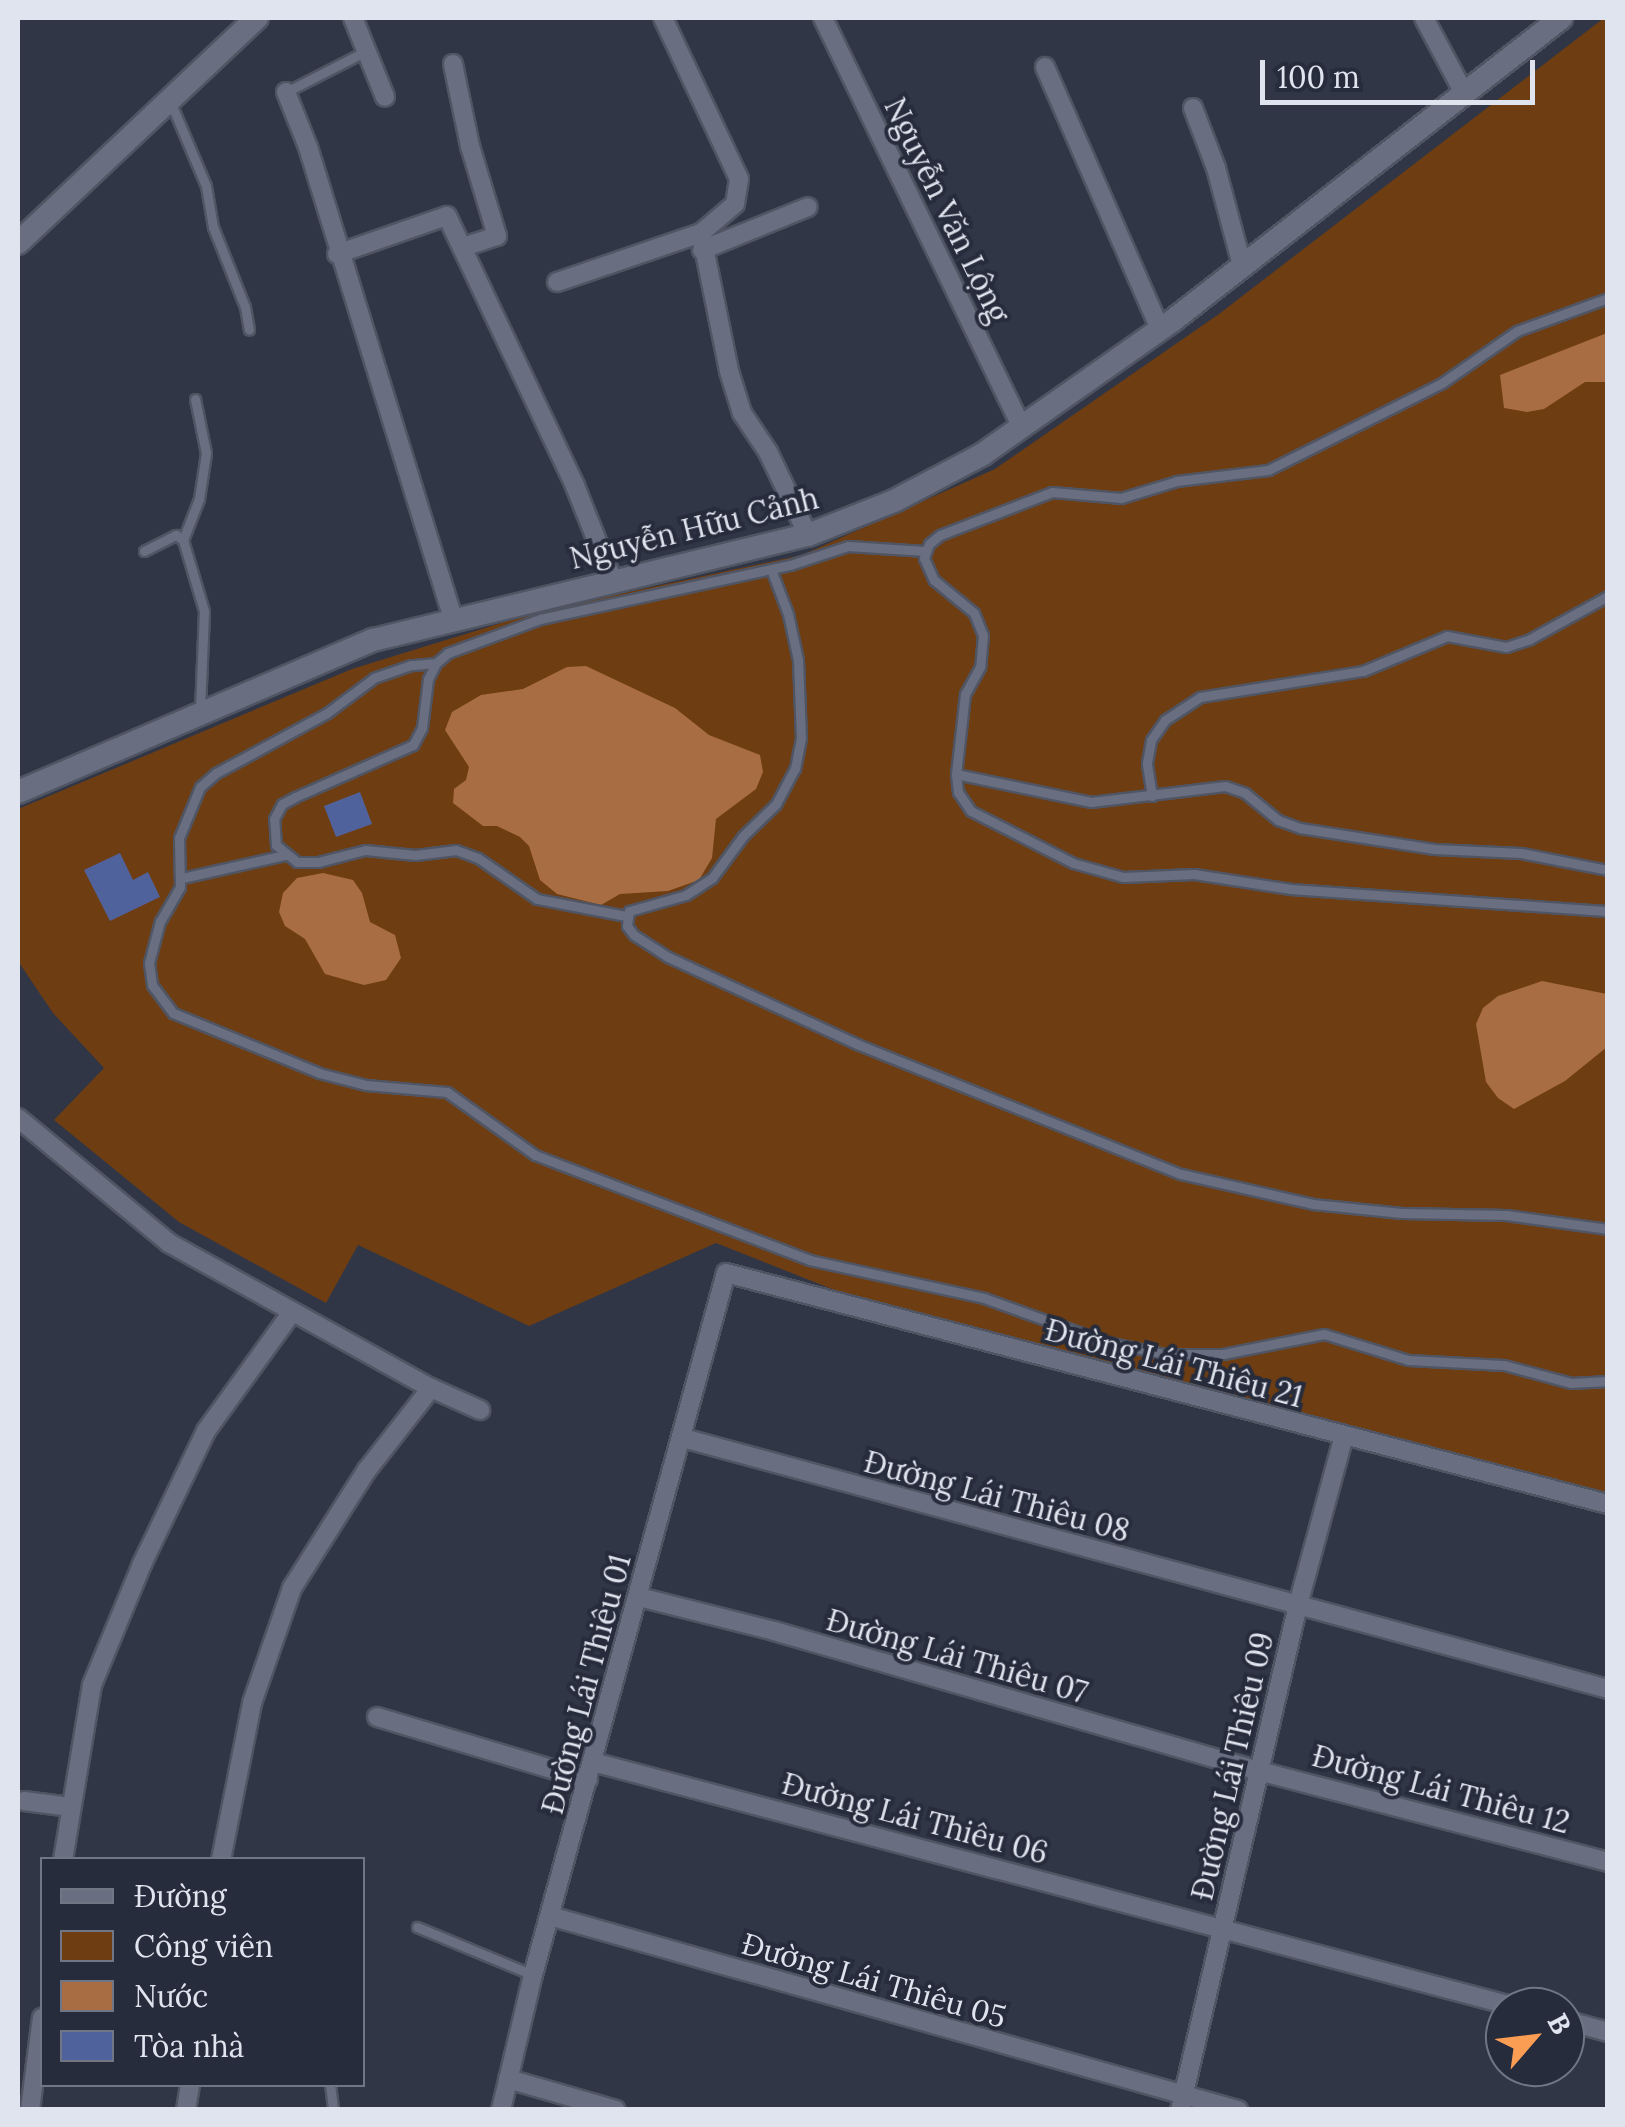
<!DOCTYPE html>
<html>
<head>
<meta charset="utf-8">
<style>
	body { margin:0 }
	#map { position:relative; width:1625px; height:2127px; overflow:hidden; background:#303646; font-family:Lora,serif }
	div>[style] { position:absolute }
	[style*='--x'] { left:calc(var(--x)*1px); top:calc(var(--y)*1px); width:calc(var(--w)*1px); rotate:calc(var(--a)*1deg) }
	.green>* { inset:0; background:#6f3d12 }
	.water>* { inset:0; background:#a86d42 }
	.building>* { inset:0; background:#50629c }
	.roads { filter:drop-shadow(2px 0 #505563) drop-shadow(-2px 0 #505563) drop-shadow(0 2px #505563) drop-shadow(0 -2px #505563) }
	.service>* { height:9px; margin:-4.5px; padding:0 4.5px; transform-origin:4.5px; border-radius:4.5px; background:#696f81 }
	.minor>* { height:18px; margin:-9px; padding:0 9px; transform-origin:9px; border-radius:9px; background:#696f81 }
	.tertiary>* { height:22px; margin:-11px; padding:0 11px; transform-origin:11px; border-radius:11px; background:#696f81 }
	span { translate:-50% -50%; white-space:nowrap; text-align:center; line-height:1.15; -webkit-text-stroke:8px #262c3b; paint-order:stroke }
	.street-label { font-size:30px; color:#e0e4ef }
	.frame { position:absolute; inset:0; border:20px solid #e0e4ef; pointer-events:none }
	.legend { position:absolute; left:40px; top:1857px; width:325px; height:230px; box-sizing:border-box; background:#262c3b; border:2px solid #707683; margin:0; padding:12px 18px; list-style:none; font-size:30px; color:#e0e4ef }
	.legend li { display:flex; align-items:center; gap:20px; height:50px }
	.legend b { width:50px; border:2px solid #707683 }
	.north { position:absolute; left:1485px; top:1987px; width:100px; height:100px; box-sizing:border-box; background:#262c3b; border:2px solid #707683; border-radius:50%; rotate:62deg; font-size:28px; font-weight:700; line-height:40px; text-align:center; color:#e0e4ef }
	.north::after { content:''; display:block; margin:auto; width:35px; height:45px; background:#fc9d54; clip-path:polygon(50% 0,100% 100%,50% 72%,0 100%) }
	.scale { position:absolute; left:1260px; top:60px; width:275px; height:45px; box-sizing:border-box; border:5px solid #e0e4ef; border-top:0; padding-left:12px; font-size:30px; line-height:35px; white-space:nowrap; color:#e0e4ef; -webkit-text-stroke:8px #262c3b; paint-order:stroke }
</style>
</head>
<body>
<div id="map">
	<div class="green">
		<div style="clip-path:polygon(1604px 18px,1607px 18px,1607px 1496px,842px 1293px,716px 1243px,529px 1326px,358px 1245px,326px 1303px,179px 1222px,54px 1120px,104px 1068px,53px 1013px,18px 961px,18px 809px,352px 669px,540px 611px,802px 555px,995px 469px,1219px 314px)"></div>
	</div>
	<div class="water">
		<div style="clip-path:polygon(1607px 333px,1607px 382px,1585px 382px,1544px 409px,1527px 412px,1504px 408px,1500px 375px)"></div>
		<div style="clip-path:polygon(586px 666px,675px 708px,709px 735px,760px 755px,763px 772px,756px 789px,716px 819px,712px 858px,699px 880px,668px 891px,620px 894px,601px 905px,557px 894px,540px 880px,529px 846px,520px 837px,497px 826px,483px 826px,453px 803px,454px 789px,466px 780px,469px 767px,445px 730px,452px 712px,481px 695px,523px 689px,567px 667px)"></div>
		<div style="clip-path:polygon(323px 873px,353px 880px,362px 893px,370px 922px,395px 935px,401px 958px,386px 980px,364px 985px,325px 974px,305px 939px,285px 926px,279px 912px,283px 893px,297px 878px)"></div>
		<div style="clip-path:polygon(1542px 981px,1607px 994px,1607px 1047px,1565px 1081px,1514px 1109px,1498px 1098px,1486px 1082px,1476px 1024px,1483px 1008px,1498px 996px)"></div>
	</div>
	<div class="building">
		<div style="clip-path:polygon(360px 792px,372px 824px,336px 837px,324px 806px)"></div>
		<div style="clip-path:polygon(120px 853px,133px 880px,148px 872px,160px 897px,110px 921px,84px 870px)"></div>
	</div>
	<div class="roads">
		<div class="service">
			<div style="--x:286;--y:92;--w:90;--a:-27.1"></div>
			<div style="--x:170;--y:101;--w:92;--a:67"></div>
			<div style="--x:206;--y:186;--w:42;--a:80.3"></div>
			<div style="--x:213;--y:227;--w:86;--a:68.2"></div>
			<div style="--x:245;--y:307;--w:23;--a:80"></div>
			<div style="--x:1608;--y:298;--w:97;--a:160.1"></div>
			<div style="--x:1517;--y:331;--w:91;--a:145.3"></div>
			<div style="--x:1442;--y:383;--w:195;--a:153.4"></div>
			<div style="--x:1268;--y:470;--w:92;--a:173.1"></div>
			<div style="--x:1177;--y:481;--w:59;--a:163.1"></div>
			<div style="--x:1121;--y:498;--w:69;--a:-175"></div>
			<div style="--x:1052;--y:492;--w:120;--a:159"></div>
			<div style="--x:940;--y:535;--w:14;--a:141"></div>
			<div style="--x:929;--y:544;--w:15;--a:110"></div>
			<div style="--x:924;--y:558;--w:24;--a:66"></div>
			<div style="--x:934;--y:580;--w:52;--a:39.5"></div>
			<div style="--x:974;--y:613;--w:24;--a:68"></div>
			<div style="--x:983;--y:635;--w:32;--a:95"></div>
			<div style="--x:980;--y:667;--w:31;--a:119"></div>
			<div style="--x:965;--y:694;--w:81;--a:96.4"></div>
			<div style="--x:956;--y:774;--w:18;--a:84"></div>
			<div style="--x:958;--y:792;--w:23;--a:56"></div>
			<div style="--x:971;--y:811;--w:114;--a:27"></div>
			<div style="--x:1073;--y:863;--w:52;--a:15.6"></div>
			<div style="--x:1123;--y:877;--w:71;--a:-2.4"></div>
			<div style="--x:1194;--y:874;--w:98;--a:8.8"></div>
			<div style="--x:1291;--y:889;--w:318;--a:4"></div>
			<div style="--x:183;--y:540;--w:44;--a:-68.7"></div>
			<div style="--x:199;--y:499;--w:47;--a:-81.3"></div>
			<div style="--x:206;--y:453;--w:55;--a:-101.5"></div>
			<div style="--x:144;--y:551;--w:36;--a:-27"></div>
			<div style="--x:176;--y:535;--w:9;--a:36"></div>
			<div style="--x:183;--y:540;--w:74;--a:73.5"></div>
			<div style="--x:204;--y:611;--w:100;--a:92.3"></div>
			<div style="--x:771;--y:569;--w:48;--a:69.3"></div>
			<div style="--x:788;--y:614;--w:47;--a:77.7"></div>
			<div style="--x:798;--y:660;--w:78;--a:87.8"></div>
			<div style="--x:801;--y:738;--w:31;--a:101"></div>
			<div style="--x:795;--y:768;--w:41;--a:117.8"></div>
			<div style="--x:776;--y:804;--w:46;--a:135.9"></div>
			<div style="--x:743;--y:836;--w:52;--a:126.4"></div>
			<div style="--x:712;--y:878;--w:31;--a:147"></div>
			<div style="--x:686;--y:895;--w:59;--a:164.3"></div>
			<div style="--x:629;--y:911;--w:15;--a:98"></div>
			<div style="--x:627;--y:926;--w:11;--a:52"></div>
			<div style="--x:634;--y:935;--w:40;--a:32.9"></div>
			<div style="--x:668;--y:957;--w:208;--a:24.7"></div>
			<div style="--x:857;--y:1044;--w:349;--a:21.9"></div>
			<div style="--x:1181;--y:1174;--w:135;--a:12.8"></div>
			<div style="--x:1313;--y:1204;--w:89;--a:5.8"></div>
			<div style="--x:1402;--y:1213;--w:104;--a:1.1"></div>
			<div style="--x:1506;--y:1215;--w:103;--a:7.8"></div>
			<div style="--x:436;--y:663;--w:25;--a:175"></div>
			<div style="--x:411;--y:665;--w:39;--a:161"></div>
			<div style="--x:374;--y:678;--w:59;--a:143.3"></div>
			<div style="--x:327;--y:713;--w:126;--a:151.6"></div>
			<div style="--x:216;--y:773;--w:21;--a:139"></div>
			<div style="--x:200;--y:787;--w:55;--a:112.4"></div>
			<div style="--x:179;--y:838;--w:49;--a:88.8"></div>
			<div style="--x:180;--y:887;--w:39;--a:120"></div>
			<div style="--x:160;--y:921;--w:43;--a:104.7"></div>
			<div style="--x:149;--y:963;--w:22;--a:82"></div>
			<div style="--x:152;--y:985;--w:35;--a:53"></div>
			<div style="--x:173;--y:1013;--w:158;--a:22.3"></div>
			<div style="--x:319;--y:1073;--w:49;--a:14.3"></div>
			<div style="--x:366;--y:1085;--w:81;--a:4.9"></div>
			<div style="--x:447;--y:1092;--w:108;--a:35.6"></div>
			<div style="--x:535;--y:1155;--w:294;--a:20.9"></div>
			<div style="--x:810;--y:1260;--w:178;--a:12.3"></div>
			<div style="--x:984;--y:1298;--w:130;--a:19.8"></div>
			<div style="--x:1106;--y:1342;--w:59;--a:11.7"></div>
			<div style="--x:1164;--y:1354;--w:59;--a:0"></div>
			<div style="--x:1223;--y:1354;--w:103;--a:-11.2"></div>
			<div style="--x:1324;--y:1334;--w:88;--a:17.2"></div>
			<div style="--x:1408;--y:1360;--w:96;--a:3"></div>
			<div style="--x:1504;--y:1365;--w:69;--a:15"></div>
			<div style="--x:1571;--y:1383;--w:37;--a:-3"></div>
			<div style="--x:956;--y:774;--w:138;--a:11.7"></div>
			<div style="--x:1091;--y:802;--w:135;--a:-6.8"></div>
			<div style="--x:1225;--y:786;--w:21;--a:19"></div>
			<div style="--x:1245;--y:793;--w:43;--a:39.3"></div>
			<div style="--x:1278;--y:820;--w:23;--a:20"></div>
			<div style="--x:1300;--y:828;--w:136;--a:8.9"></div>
			<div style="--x:1434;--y:849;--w:87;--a:2.6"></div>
			<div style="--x:1521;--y:853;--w:89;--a:11.1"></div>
			<div style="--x:1152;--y:796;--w:33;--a:-99"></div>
			<div style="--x:1147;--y:763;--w:23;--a:-80"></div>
			<div style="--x:1151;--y:740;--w:24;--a:-55"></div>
			<div style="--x:1165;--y:720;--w:42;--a:-33.3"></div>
			<div style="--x:1200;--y:697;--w:165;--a:-9.1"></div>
			<div style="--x:1363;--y:671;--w:91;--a:-22.6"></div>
			<div style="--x:1447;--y:636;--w:60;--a:10.6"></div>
			<div style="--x:1506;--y:647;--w:25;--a:-18"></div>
			<div style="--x:1530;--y:639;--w:89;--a:-28.9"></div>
			<div style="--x:182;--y:878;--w:106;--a:-12.6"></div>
			<div style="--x:626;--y:916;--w:91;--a:-169.2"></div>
			<div style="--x:537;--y:899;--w:72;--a:-145.2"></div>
			<div style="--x:478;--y:858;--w:23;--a:-160"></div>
			<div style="--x:456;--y:850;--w:41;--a:173"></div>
			<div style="--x:415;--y:855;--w:50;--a:-174.3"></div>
			<div style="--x:365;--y:850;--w:49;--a:165.7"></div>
			<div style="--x:318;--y:862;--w:21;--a:180"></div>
			<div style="--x:297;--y:862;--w:27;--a:-141"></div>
			<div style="--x:276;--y:845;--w:26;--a:-94"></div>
			<div style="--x:274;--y:819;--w:17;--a:-62"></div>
			<div style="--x:282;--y:804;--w:15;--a:-28"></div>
			<div style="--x:295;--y:797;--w:129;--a:-23.8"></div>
			<div style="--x:413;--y:745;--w:19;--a:-62"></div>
			<div style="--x:422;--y:728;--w:49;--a:-83"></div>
			<div style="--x:428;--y:679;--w:18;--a:-63"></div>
			<div style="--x:436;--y:663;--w:16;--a:-40"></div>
			<div style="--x:448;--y:653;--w:98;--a:-20.3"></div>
			<div style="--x:540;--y:619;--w:256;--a:-12.2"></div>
			<div style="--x:790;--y:565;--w:61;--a:-18.1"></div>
			<div style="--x:848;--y:546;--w:77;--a:3.7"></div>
			<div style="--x:417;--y:1927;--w:126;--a:22.5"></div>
			<div style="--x:330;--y:2084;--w:26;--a:83"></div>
		</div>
		<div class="minor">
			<div style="--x:353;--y:18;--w:85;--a:67.9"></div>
			<div style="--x:663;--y:18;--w:178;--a:64.7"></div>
			<div style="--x:739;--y:179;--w:25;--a:99"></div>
			<div style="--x:735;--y:204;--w:45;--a:139.5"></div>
			<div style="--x:701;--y:233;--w:141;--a:78.5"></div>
			<div style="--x:729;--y:371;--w:44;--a:72.8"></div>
			<div style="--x:742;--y:413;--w:47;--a:56.3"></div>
			<div style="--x:768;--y:452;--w:92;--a:64.3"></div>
			<div style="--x:823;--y:18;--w:455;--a:64.1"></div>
			<div style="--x:1424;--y:18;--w:85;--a:61.9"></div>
			<div style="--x:453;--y:64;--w:84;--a:78.3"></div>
			<div style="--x:470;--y:146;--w:94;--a:73.3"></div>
			<div style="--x:497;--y:236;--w:36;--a:162"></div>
			<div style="--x:1045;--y:67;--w:286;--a:66.3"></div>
			<div style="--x:286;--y:92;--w:59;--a:68.2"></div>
			<div style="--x:308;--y:147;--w:494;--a:72.9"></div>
			<div style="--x:1193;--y:108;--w:64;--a:69"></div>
			<div style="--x:1216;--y:168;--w:100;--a:75"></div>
			<div style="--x:702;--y:250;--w:114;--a:-22.1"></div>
			<div style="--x:337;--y:254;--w:116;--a:-19.1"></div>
			<div style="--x:447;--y:216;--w:299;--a:64.6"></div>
			<div style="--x:575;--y:486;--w:102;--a:68.2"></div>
			<div style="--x:557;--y:282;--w:152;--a:-18.8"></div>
			<div style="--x:18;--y:1118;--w:196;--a:39.6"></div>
			<div style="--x:169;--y:1243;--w:299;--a:29"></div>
			<div style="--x:431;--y:1388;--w:54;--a:24.2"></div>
			<div style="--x:683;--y:1438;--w:958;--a:15.18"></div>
			<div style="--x:639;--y:1597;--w:139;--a:14.1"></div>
			<div style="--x:774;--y:1631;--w:505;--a:16.1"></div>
			<div style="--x:1259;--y:1771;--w:361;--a:14.6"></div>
			<div style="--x:377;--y:1717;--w:220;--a:16.6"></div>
			<div style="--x:593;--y:1762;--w:955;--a:14.87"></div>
			<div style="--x:24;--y:1801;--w:47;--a:7.3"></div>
			<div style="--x:63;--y:1860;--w:177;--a:-80.6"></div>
			<div style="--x:92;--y:1685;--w:131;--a:-67.5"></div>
			<div style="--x:142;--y:1564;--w:148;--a:-64.3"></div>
			<div style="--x:206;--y:1431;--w:147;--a:-54.1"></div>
			<div style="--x:221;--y:1860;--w:160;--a:-78.8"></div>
			<div style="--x:252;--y:1703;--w:122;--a:-70.8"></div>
			<div style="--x:292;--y:1588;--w:140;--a:-57.6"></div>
			<div style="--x:367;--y:1470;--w:104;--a:-52"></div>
			<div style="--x:550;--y:1916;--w:715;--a:15.75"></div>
			<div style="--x:1565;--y:2020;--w:45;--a:15.6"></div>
			<div style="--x:508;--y:2079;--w:112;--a:16"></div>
			<div style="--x:30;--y:2110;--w:93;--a:-82.6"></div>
			<div style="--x:186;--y:2110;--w:26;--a:-81"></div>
			<div style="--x:501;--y:2110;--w:139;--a:-76.7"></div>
			<div style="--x:533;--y:1975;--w:728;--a:-74.63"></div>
			<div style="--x:726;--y:1273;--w:912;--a:14.68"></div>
			<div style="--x:1180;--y:2110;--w:519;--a:-76.85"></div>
			<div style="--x:1298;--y:1605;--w:175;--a:-74.8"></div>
		</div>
		<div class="tertiary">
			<div style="--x:18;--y:243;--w:328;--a:-43.3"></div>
			<div style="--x:18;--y:792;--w:386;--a:-23.2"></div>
			<div style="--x:373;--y:640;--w:447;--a:-13.6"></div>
			<div style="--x:808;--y:535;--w:92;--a:-21.6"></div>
			<div style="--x:894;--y:501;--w:101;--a:-27.8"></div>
			<div style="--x:983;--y:454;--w:231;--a:-35.1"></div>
			<div style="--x:1172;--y:321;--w:493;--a:-37.9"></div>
		</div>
	</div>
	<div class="street-label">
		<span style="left:947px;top:210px;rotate:64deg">Nguyễn Văn Lộng</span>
		<span style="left:694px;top:528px;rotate:-14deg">Nguyễn Hữu Cảnh</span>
		<span style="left:1174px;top:1363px;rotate:15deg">Đường Lái Thiêu 21</span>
		<span style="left:997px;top:1496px;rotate:15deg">Đường Lái Thiêu 08</span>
		<span style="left:957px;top:1656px;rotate:16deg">Đường Lái Thiêu 07</span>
		<span style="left:586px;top:1684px;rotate:-75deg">Đường Lái Thiêu 01</span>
		<span style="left:1232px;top:1766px;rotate:-77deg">Đường Lái Thiêu 09</span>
		<span style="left:1441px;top:1789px;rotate:15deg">Đường Lái Thiêu 12</span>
		<span style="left:915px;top:1818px;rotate:15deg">Đường Lái Thiêu 06</span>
		<span style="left:874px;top:1980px;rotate:16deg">Đường Lái Thiêu 05</span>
	</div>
	<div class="frame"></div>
	<ul class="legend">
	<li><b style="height:12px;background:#696f81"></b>Đường</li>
	<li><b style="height:28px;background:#6f3d12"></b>Công viên</li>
	<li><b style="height:28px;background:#a86d42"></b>Nước</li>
	<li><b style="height:28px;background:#50629c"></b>Tòa nhà</li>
	</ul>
	<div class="north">B</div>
	<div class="scale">100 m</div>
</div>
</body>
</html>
